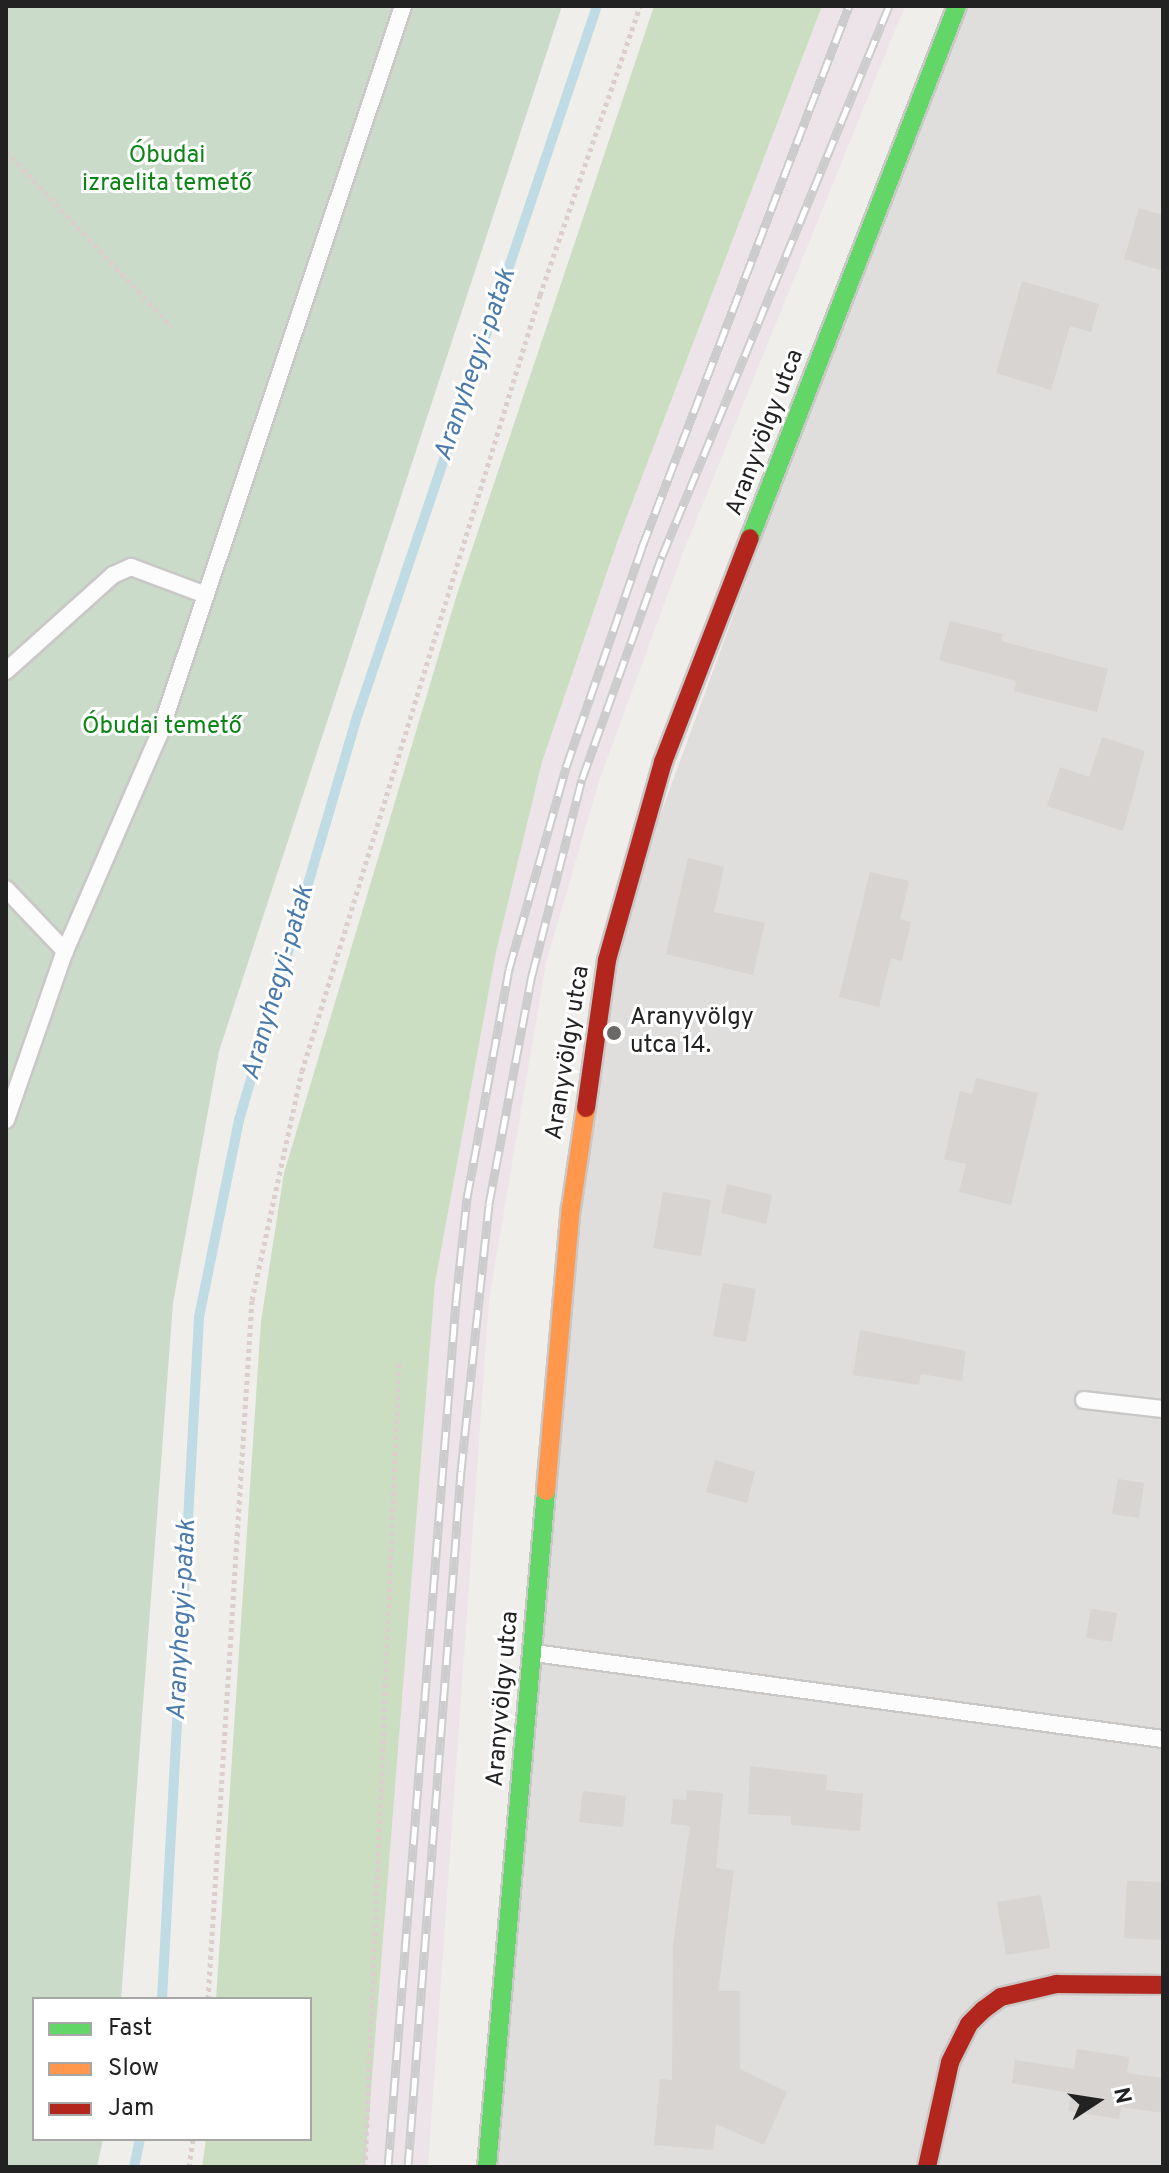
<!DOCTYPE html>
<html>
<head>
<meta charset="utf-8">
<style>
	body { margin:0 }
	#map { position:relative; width:1169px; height:2173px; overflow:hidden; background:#f0eeeb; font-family:Overpass,sans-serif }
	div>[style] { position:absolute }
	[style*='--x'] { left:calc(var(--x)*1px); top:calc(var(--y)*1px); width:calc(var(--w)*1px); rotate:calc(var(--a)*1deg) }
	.residential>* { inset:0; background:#dfdedc }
	.industrial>* { inset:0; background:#ede4e9 }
	.forest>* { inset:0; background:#cbdec1 }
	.cemetery>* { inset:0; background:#cadbca }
	.stream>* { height:10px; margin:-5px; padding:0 5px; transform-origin:5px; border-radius:5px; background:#bfdbe3 }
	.building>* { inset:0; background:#d7d4d2 }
	.path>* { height:5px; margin-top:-2.5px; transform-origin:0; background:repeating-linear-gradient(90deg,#dccecd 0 4px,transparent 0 8px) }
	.roads { filter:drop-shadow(2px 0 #c9c8c7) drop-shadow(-2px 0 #c9c8c7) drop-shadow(0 2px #c9c8c7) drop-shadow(0 -2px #c9c8c7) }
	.lane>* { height:16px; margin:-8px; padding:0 8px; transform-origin:8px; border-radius:8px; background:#fdfcfc }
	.fast>* { height:18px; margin:-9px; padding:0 9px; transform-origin:9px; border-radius:9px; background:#63d668 }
	.slow>* { height:18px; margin:-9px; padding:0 9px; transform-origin:9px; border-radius:9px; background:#ff974d }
	.jam>* { height:18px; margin:-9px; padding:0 9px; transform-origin:9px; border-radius:9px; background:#b3261e }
	.rail>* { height:9px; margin-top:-4.5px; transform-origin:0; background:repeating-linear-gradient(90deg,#fff 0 18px,#ccc 0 36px); box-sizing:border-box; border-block:2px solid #ccc }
	.dots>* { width:22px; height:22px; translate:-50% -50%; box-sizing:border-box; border:4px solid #fff; border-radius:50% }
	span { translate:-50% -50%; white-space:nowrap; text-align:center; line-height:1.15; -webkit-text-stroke:6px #fff; paint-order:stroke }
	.park-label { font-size:24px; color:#0c8416 }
	.street-label { font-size:24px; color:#222 }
	.poi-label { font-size:24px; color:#222 }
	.left { translate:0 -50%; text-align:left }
	.water-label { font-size:26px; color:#4a7aab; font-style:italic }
	.frame { position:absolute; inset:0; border:8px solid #222; pointer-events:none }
	.legend { position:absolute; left:32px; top:1997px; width:280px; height:144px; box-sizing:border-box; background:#fff; border:2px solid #a7a7a7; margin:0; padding:10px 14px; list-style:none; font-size:24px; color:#222 }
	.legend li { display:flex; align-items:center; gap:16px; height:40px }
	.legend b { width:40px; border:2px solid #a7a7a7 }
	.north { position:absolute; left:1057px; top:2061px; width:80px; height:80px; -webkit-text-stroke:6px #fff; paint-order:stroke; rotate:78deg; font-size:22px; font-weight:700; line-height:32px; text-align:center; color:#222 }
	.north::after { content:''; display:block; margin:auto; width:28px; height:36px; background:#222; clip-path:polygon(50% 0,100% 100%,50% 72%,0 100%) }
</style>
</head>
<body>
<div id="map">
	<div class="residential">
		<div style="clip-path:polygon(957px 6px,1163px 6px,1163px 2167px,487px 2167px,607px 960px)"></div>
	</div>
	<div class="industrial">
		<div style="clip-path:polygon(822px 6px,905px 6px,684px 550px,599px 781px,546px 963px,489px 1300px,428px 2167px,365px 2167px,435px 1283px,496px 951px,542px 762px,619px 537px)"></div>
	</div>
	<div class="forest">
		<div style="clip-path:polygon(654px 6px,822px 6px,619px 537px,542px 762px,496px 952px,435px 1283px,365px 2167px,202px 2167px,206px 2139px,310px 2139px,310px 1999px,216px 1999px,261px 1321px,284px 1173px,457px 594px)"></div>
	</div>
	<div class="cemetery">
		<div style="clip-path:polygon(6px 6px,562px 6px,219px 1051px,173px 1303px,121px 1999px,34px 1999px,34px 2139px,103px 2139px,97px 2167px,6px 2167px)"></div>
	</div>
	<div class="stream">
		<div style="--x:162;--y:1999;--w:683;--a:-86.89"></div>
		<div style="--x:199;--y:1317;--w:201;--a:-78.5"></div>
		<div style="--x:239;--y:1120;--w:423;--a:-73.7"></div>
		<div style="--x:358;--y:714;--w:747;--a:-71.35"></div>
		<div style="--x:134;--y:2167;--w:29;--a:-78"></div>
	</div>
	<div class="building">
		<div style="clip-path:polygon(1139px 208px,1163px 215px,1163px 271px,1124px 259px)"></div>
		<div style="clip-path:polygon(1022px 281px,1099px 304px,1091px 332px,1070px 326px,1051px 390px,996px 373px)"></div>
		<div style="clip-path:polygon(950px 621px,1003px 634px,1001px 641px,1108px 669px,1097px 712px,1014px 691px,1016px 681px,939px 660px)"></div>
		<div style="clip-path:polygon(1102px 737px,1145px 751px,1123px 831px,1047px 806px,1060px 767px,1089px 777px)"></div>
		<div style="clip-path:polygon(688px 858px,724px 867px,714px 912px,765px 923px,753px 975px,666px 954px)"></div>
		<div style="clip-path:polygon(870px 872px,909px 881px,900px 919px,911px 922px,902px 961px,891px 958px,879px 1007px,839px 997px)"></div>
		<div style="clip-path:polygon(976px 1078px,1038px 1093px,1011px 1205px,959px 1192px,966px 1164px,944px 1159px,960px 1091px,972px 1094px)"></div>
		<div style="clip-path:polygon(727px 1184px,772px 1195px,766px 1224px,721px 1213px)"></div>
		<div style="clip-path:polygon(663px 1192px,711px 1200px,701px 1256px,653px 1248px)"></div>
		<div style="clip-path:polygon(723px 1283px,756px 1289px,746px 1342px,713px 1336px)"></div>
		<div style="clip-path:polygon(860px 1330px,966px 1351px,962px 1381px,921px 1374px,919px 1385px,853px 1375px)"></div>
		<div style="clip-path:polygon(715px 1460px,755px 1472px,747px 1503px,706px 1492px)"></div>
		<div style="clip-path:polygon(1118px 1479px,1144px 1483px,1139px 1518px,1112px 1514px)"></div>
		<div style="clip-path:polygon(1091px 1609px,1117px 1613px,1112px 1642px,1086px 1638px)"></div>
		<div style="clip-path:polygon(750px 1766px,827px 1775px,826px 1790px,863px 1794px,860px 1831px,791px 1825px,791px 1816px,748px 1814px)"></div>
		<div style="clip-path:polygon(687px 1790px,723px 1793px,716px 1868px,734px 1871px,718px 1991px,740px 1991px,740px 2069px,787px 2092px,764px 2145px,716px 2124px,713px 2150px,654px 2145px,660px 2079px,672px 2080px,673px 1944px,690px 1826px,671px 1824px,673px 1799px,686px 1800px)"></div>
		<div style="clip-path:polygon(583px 1791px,626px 1796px,623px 1827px,579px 1822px)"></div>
		<div style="clip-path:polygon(1127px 1881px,1163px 1882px,1162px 1940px,1124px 1938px)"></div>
		<div style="clip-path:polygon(1041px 1895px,1050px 1948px,1006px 1955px,997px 1902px)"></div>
		<div style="clip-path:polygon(1077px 2049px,1129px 2057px,1127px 2073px,1163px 2078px,1163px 2113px,1121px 2107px,1119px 2119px,1068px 2111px,1071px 2093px,1012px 2083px,1015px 2060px,1074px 2069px)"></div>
	</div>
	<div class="path">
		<div style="--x:6;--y:151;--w:242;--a:46.7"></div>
		<div style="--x:208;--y:1999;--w:700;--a:-86.4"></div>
		<div style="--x:252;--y:1300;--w:234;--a:-77.7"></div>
		<div style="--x:302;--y:1071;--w:812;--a:-72.95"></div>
		<div style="--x:540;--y:295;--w:306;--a:-70.9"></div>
		<div style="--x:189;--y:2167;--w:28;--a:-82"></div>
		<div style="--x:365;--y:2167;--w:805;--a:-87.58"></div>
	</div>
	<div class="roads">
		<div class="lane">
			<div style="--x:6;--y:671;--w:144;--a:-41.9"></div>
			<div style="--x:113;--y:575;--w:20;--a:-24"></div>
			<div style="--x:131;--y:567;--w:80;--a:20.5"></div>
			<div style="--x:6;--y:889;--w:86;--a:46.4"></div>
			<div style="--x:6;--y:1120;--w:179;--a:-70.8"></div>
			<div style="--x:65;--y:951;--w:236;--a:-66.5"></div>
			<div style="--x:159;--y:735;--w:769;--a:-71.49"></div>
			<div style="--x:1084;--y:1400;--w:80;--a:6.5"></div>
			<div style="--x:534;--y:1653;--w:635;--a:7.79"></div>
		</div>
		<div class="fast">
			<div style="--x:750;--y:538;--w:571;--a:-68.74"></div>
			<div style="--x:487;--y:2167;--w:679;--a:-85.01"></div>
		</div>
		<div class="slow">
			<div style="--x:546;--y:1491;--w:284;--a:-85"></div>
			<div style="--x:571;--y:1208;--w:101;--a:-81.5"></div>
		</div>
		<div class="jam">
			<div style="--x:586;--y:1108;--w:149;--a:-81.9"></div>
			<div style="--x:607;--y:960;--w:206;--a:-74.2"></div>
			<div style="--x:663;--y:762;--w:240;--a:-68.8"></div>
			<div style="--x:927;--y:2167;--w:107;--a:-77.6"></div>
			<div style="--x:950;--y:2062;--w:42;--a:-63.4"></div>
			<div style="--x:969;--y:2024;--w:20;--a:-45"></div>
			<div style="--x:983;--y:2010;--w:22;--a:-36"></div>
			<div style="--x:1001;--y:1997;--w:57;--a:-13.3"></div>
			<div style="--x:1056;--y:1984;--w:107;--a:0.5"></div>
		</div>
	</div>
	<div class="rail">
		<div style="--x:388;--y:2167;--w:869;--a:-85.51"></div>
		<div style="--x:456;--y:1301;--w:104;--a:-83.9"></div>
		<div style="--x:467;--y:1198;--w:233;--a:-79.6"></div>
		<div style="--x:509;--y:969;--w:210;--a:-74.2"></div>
		<div style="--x:566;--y:767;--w:233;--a:-70.9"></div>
		<div style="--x:642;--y:547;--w:579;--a:-69.06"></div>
		<div style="--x:408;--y:2167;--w:698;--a:-85.65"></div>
		<div style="--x:461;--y:1471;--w:268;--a:-84"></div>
		<div style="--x:489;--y:1204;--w:233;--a:-79.4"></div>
		<div style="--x:532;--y:975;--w:202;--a:-75.7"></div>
		<div style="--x:582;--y:779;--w:237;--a:-70.3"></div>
		<div style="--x:662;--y:556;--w:595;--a:-67.57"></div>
	</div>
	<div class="dots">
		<div style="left:614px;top:1033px;background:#6a6968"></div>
	</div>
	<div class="park-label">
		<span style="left:167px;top:171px">Óbudai<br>izraelita temető</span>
		<span style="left:162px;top:728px">Óbudai temető</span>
	</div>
	<div class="street-label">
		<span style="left:766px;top:433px;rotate:-69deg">Aranyvölgy utca</span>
		<span style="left:569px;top:1053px;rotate:-81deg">Aranyvölgy utca</span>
		<span style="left:504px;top:1699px;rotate:-85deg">Aranyvölgy utca</span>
	</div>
	<div class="poi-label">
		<span class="left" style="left:630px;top:1033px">Aranyvölgy<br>utca 14.</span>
	</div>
	<div class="water-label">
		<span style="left:476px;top:365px;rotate:-71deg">Aranyhegyi-patak</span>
		<span style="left:279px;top:983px;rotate:-74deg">Aranyhegyi-patak</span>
		<span style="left:183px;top:1620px;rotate:-87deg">Aranyhegyi-patak</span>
	</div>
	<div class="frame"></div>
	<ul class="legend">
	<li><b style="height:10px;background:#63d668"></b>Fast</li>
	<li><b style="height:10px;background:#ff974d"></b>Slow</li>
	<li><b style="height:10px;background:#b3261e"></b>Jam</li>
	</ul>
	<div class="north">N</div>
</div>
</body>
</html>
